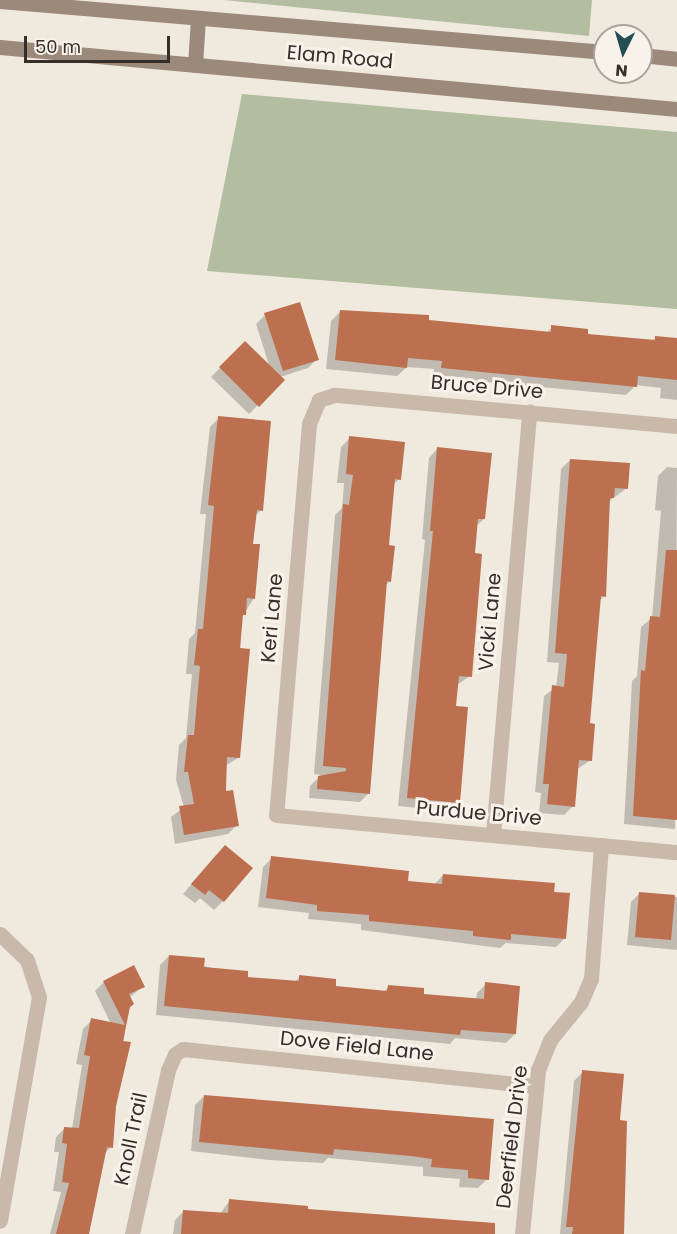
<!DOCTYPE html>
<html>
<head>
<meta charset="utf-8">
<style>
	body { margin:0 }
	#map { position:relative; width:677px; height:1234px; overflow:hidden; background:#f0e9de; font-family:Poppins,sans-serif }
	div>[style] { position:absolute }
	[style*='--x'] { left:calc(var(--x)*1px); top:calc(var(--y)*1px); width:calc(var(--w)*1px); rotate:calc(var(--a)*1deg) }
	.green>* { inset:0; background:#b2be9f }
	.shadow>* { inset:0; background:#0003 }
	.building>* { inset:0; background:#bc7050 }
	.minor>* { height:15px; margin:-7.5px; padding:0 7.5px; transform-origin:7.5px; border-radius:7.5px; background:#c8b9aa }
	.secondary>* { height:15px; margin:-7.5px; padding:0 7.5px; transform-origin:7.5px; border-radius:7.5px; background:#9b897c }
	span { translate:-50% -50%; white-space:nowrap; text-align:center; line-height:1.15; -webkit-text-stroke:6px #f8f2ea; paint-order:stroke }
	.street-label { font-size:20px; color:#362e29 }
	.north { position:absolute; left:593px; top:24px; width:60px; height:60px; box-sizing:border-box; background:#f8f2ea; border:2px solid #aaa49d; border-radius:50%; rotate:185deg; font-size:16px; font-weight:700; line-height:24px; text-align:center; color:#362e29 }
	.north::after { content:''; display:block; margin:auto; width:21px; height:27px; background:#224e54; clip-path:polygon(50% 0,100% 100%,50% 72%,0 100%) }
	.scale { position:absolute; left:24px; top:36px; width:146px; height:27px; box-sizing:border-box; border:3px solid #362e29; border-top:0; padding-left:8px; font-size:18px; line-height:21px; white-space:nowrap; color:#362e29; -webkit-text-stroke:4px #f8f2ea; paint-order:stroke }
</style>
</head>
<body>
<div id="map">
	<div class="green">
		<div style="clip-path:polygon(224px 0,592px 0,589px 36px)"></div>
		<div style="clip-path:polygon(242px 94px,677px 132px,677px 309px,207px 271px)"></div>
	</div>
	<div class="shadow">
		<div style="clip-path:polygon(340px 312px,546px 333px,552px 327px,586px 336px,651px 342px,656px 337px,677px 340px,677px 400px,660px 398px,661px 388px,636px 385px,626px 395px,433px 377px,434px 369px,407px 367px,397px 376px,326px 369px,331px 321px)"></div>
		<div style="clip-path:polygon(265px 315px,317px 359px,308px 368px,280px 377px,283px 380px,249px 414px,211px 377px,245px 343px,270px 368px,256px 324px)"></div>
		<div style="clip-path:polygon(219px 418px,261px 510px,255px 516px,252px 545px,254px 598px,241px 618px,238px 758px,225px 766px,224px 793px,237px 825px,228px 834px,175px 844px,171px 817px,184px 807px,176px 780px,179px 745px,186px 738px,192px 674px,186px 674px,189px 639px,195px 633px,206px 514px,200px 514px,210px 427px)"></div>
		<div style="clip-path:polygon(350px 438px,399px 479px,393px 485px,387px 546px,390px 581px,385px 586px,369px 793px,360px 802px,309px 798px,310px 786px,321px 775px,314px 774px,335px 515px,342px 508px,344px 483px,337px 483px,341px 447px)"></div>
		<div style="clip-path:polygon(437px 449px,484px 519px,475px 527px,470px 676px,457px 685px,455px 708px,458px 802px,449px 811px,398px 806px,425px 540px,422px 539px,429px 458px)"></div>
		<div style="clip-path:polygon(570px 460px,627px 488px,608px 502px,604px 596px,599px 602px,589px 725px,591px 760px,577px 769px,573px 806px,564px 815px,539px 813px,541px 793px,535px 792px,544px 696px,556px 687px,559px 663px,547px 662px,561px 469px)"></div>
		<div style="clip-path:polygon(667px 467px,677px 468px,675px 829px,624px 824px,632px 681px,637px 676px,641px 627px,652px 618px,661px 511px,655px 510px,658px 476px)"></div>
		<div style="clip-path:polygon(216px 855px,223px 901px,214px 910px,200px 898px,195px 903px,183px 894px)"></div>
		<div style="clip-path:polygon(272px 858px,407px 882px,434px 885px,443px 875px,553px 885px,565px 938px,556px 947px,506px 943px,500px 948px,361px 930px,361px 924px,308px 919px,309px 913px,258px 907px,263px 867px)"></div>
		<div style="clip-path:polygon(640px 893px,677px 897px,677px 950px,627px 945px,631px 902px)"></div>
		<div style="clip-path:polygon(169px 956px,246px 978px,294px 982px,300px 977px,334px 988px,383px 992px,389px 987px,422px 995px,476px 1000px,477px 993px,486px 984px,515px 1034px,506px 1043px,455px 1038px,450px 1044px,156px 1015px,160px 965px)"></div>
		<div style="clip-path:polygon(104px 982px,143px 986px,129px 998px,111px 1147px,104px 1154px,87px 1234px,50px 1234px,61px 1192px,53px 1191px,59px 1152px,54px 1152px,56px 1137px,65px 1128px,72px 1129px,82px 1065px,76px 1064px,83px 1029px,92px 1020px,111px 1024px,95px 991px)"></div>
		<div style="clip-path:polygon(583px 1072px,619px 1121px,622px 1234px,560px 1234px,574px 1081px)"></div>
		<div style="clip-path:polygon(204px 1096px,492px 1121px,487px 1179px,478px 1188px,459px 1187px,460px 1179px,423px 1176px,423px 1167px,328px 1158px,323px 1163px,269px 1160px,191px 1151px,195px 1105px)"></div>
		<div style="clip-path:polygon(230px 1200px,306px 1211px,482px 1234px,173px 1234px,175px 1220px,184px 1211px,220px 1214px)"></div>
	</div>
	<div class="building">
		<div style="clip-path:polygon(300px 302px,319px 360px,283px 371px,264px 313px)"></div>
		<div style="clip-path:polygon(340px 310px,429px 315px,429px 320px,551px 332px,551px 325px,588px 329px,588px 334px,655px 340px,655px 336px,677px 338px,677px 380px,638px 376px,637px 387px,441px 368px,442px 361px,408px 358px,407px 368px,335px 360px)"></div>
		<div style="clip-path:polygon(245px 341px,285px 380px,259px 407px,219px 367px)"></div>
		<div style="clip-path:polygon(218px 416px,271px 421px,263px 511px,257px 510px,253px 544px,260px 544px,255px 599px,247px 598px,246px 615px,243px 615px,240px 648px,250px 649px,240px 758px,227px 757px,226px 791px,233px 790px,239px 826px,184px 835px,179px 806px,194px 804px,188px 772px,184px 772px,188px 735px,194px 735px,200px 666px,194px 665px,198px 629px,203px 629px,214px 506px,208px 505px)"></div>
		<div style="clip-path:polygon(349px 436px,405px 442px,401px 480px,395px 479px,389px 545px,395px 546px,391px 582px,387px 581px,370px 794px,317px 789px,318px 776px,346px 771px,346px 768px,323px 766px,343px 504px,349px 505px,353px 475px,346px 474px)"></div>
		<div style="clip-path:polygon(437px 447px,492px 453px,485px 519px,478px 519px,475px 553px,482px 554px,472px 677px,459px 676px,456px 706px,468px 707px,460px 803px,407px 798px,433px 531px,430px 531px)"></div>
		<div style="clip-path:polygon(570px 459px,630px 463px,628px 489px,615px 488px,614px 498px,610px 498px,606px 597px,601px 596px,590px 723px,595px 724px,592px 761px,579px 760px,575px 807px,547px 804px,549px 784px,543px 784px,552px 685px,564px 687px,567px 654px,555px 653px)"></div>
		<div style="clip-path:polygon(666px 550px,677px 550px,677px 820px,633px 816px,641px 670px,645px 671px,650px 616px,660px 617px)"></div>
		<div style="clip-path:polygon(225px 845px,253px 868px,224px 902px,209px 890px,205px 895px,191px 884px)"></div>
		<div style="clip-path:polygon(271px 856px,409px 871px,408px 881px,442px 884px,443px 874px,555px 883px,554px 892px,570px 893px,566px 939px,511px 934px,511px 940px,473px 936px,473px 931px,369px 921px,369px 915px,317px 911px,317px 905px,266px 898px)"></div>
		<div style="clip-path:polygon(639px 892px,675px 895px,671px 940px,635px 937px)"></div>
		<div style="clip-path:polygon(169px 955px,205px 958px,204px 967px,248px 971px,248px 977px,299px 981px,299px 975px,336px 979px,336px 986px,387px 991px,388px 985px,424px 988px,424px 994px,484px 999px,485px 982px,520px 986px,516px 1034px,461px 1030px,460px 1035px,164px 1006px)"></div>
		<div style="clip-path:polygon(134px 965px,145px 987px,129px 994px,134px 1004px,130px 1007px,123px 1041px,131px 1042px,116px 1106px,113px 1148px,107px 1147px,89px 1234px,56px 1234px,69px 1183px,62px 1182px,67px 1144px,62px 1143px,64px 1127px,79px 1128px,90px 1056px,84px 1055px,91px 1018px,125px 1025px,103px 981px)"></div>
		<div style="clip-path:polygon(582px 1070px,624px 1074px,620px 1120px,627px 1121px,624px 1234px,572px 1234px,573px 1227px,566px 1227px)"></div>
		<div style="clip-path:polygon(204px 1095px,494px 1119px,489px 1180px,468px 1178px,468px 1170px,431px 1167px,432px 1159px,411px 1156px,334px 1149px,333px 1155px,199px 1142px)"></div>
		<div style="clip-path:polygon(229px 1199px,308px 1206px,308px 1209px,495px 1223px,495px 1234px,181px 1234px,183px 1210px,228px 1213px)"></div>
	</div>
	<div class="minor">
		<div style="--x:677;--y:426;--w:344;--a:-174.8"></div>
		<div style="--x:334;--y:395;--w:16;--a:162"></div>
		<div style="--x:319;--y:400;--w:26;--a:113"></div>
		<div style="--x:309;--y:424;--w:392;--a:94.8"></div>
		<div style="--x:276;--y:815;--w:403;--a:5.3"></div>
		<div style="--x:493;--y:835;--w:425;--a:-85.1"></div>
		<div style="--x:0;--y:934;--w:37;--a:44"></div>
		<div style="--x:27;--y:960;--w:39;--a:72"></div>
		<div style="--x:39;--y:997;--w:227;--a:99.9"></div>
		<div style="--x:132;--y:1234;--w:168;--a:-77.6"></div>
		<div style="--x:168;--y:1070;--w:17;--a:-66"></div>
		<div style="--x:175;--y:1054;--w:9;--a:-32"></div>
		<div style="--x:183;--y:1049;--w:355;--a:6"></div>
		<div style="--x:522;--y:1234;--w:165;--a:-84.4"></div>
		<div style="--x:538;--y:1070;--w:32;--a:-68"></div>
		<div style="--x:550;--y:1040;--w:49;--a:-50.8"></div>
		<div style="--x:581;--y:1002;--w:25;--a:-67"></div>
		<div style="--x:591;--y:979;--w:134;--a:-85.7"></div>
	</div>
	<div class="secondary">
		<div style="--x:0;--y:1;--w:607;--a:4.82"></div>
		<div style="--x:0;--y:47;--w:680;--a:5.23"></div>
		<div style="--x:641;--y:55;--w:36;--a:6"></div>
		<div style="--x:195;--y:65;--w:47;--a:-86.3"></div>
	</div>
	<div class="street-label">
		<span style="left:340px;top:57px;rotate:5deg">Elam Road</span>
		<span style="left:487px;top:387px;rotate:5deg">Bruce Drive</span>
		<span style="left:272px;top:618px;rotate:-85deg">Keri Lane</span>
		<span style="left:490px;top:622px;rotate:-85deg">Vicki Lane</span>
		<span style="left:479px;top:813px;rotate:5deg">Purdue Drive</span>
		<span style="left:357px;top:1046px;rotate:6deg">Dove Field Lane</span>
		<span style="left:512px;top:1137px;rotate:-83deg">Deerfield Drive</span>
		<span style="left:131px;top:1139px;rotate:-78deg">Knoll Trail</span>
	</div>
	<div class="north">N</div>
	<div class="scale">50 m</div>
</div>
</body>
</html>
